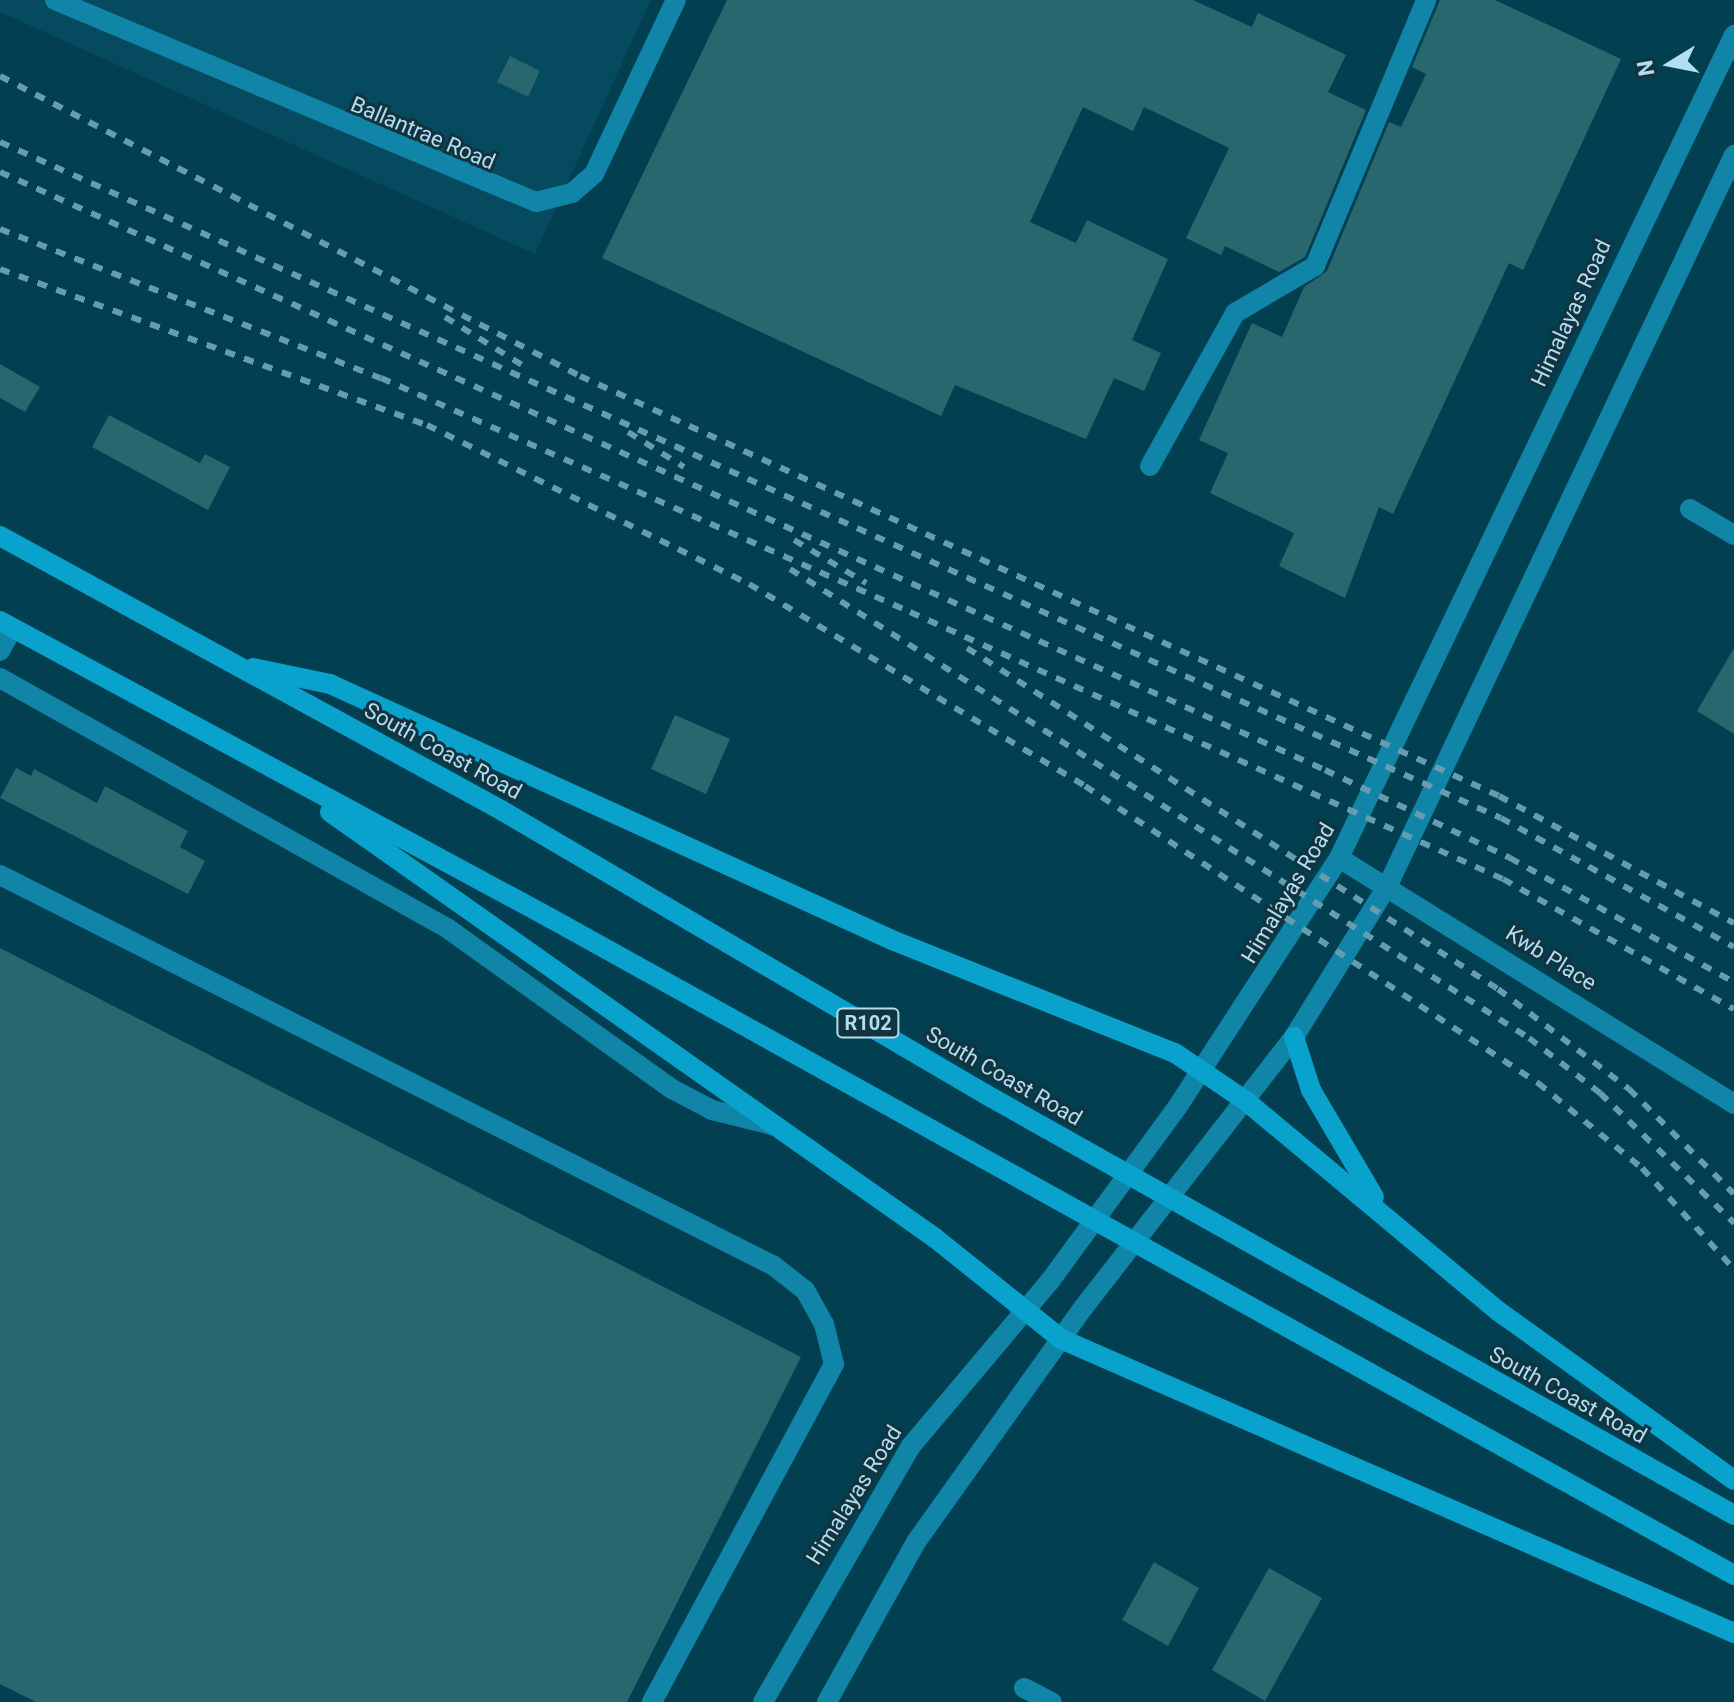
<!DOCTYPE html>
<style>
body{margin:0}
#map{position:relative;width:1734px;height:1702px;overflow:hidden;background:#023f51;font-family:Roboto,sans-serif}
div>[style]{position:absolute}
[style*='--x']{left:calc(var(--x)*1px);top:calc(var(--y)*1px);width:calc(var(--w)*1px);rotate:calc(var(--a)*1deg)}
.built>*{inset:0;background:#064a5f}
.building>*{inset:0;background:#29676e}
.minor>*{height:20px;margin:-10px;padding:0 10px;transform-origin:10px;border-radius:10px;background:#1085a8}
.major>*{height:20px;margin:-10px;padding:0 10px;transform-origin:10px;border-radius:10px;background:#09a2cd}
.rail>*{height:6px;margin-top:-3px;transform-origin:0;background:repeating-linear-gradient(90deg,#679bae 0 10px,transparent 0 20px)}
span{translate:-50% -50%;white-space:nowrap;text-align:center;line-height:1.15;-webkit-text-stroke:6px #13333e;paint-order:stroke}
.shield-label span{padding:2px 6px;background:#13333e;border:2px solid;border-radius:6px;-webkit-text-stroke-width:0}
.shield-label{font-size:20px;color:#b1def1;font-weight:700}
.street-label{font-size:22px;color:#b1def1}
.north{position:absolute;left:1630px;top:24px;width:80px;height:80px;-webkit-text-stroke:6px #13333e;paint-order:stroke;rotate:260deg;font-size:22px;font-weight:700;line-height:32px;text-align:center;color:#b1def1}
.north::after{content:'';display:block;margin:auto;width:28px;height:36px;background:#b1def1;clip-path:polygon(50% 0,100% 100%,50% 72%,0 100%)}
</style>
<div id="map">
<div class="built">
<div style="clip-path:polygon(0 0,651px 0,535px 254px,0 12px)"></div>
</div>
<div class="building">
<div style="clip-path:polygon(727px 0,1193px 0,1252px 27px,1258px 13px,1346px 55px,1328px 92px,1366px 110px,1305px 257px,1279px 272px,1225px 246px,1221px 255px,1186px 238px,1229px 148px,1144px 107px,1133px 131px,1083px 107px,1030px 222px,1076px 243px,1087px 220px,1168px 259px,1132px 340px,1161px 353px,1144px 391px,1114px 378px,1086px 439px,955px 385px,941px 416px,602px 258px)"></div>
<div style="clip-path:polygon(1440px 0,1495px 0,1621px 59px,1523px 270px,1509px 263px,1393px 514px,1379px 507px,1345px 598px,1279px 566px,1294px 533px,1210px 493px,1228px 453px,1199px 440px,1252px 323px,1282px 337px,1304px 287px,1327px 271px,1389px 122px,1401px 127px,1426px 74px,1412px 67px)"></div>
<div style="clip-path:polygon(510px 56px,540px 71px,528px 97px,497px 82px)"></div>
<div style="clip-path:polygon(0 364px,40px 387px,25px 412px,0 398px)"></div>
<div style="clip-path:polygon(109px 415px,200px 463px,205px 454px,230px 467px,208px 510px,92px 447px)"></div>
<div style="clip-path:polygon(1734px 648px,1734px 734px,1697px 711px)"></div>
<div style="clip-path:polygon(675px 715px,730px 739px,706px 794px,651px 769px)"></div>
<div style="clip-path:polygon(16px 768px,31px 776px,34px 769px,97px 803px,105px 786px,188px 831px,180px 847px,205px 861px,188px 894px,0 798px)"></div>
<div style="clip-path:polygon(0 948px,801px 1357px,627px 1702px,36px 1702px,0 1684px)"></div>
<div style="clip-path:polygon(1154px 1562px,1199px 1588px,1168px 1646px,1122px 1620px)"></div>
<div style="clip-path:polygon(1269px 1568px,1322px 1598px,1265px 1701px,1212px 1670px)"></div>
</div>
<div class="minor">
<div style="--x:55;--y:0;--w:522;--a:22.78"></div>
<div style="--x:536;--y:202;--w:37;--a:-14"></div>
<div style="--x:572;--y:193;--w:29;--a:-41"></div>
<div style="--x:594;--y:174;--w:192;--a:-64.8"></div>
<div style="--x:1150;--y:466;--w:175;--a:-60.9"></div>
<div style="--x:1235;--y:313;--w:93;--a:-30.4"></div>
<div style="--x:1315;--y:266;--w:288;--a:-67.3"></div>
<div style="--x:1690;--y:509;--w:51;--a:30.6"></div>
<div style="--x:0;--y:651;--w:26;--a:-61"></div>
<div style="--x:0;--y:678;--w:512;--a:29.22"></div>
<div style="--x:447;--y:928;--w:277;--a:35.6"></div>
<div style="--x:672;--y:1089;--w:45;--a:27.7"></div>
<div style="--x:712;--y:1110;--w:62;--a:14"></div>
<div style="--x:1339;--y:858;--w:465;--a:31.9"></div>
<div style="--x:0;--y:875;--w:867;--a:26.8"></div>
<div style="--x:774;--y:1266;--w:39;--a:38"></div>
<div style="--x:805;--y:1290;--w:39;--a:61"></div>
<div style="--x:824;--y:1324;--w:41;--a:76"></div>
<div style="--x:834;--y:1364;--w:384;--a:118.3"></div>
<div style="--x:1024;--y:1688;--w:31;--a:27"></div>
<div style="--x:763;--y:1702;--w:296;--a:-60"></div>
<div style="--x:911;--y:1446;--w:216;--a:-49.9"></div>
<div style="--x:1050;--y:1281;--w:217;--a:-53.8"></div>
<div style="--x:1178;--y:1106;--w:296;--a:-57"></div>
<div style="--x:1339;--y:858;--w:913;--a:-64.36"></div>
<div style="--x:827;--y:1702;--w:183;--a:-60.9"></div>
<div style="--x:916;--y:1542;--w:287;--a:-54.5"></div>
<div style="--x:1083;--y:1308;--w:343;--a:-52.1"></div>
<div style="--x:1294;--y:1037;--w:179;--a:-58.3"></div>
<div style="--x:1388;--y:885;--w:808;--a:-64.64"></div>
</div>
<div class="major">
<div style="--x:0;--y:536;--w:571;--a:28.67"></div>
<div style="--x:501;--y:810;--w:561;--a:30.4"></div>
<div style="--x:985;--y:1094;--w:859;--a:29.34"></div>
<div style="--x:0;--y:621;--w:627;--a:28.36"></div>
<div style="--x:552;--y:919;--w:1352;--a:29.03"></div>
<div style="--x:253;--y:668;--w:79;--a:11.7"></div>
<div style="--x:330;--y:684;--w:618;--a:24.49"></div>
<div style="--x:892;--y:940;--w:305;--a:21.8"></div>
<div style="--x:1175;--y:1053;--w:86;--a:34.1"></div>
<div style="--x:1246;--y:1101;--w:328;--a:39.8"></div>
<div style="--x:1498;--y:1311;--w:290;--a:35.6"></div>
<div style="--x:330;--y:812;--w:740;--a:35.15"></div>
<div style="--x:935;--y:1238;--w:161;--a:38.7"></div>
<div style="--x:1061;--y:1339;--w:734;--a:23.6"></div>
<div style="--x:1294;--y:1037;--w:56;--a:72.2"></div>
<div style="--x:1311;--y:1090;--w:124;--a:59.5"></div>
</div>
<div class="rail">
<div style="--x:0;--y:76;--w:653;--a:27.35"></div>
<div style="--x:580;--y:376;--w:1010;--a:24.56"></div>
<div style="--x:1499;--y:796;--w:267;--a:28.4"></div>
<div style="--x:0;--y:142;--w:1646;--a:24.25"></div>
<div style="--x:1501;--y:818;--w:266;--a:29"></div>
<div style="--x:0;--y:172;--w:1454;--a:24.29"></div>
<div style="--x:1325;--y:770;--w:205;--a:25.4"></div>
<div style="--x:1510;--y:858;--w:256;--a:29"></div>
<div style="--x:0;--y:229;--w:409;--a:21.4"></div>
<div style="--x:381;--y:378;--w:578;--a:23.86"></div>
<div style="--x:910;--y:612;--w:650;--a:24.24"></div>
<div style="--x:1503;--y:879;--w:265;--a:29.4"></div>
<div style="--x:0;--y:269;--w:455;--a:20.1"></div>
<div style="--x:427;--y:425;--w:359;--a:26.3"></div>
<div style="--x:749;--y:584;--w:392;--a:31"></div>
<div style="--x:1085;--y:786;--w:542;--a:33.25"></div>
<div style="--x:1538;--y:1083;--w:134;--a:39.3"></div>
<div style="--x:1642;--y:1168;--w:137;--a:47.7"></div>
<div style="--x:445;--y:317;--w:97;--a:31.9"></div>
<div style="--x:628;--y:432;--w:66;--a:32"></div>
<div style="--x:794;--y:540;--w:84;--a:30.8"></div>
<div style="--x:790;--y:569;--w:875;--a:32.4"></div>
<div style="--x:1529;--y:1038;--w:90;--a:37.8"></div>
<div style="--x:1600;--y:1093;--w:187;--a:44.1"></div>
<div style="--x:967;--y:648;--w:631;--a:32.71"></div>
<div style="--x:1498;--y:989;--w:165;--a:37.4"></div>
<div style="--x:1629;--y:1089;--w:148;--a:45"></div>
</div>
<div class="shield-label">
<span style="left:868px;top:1023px">R102</span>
</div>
<div class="street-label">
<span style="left:423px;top:133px;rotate:23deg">Ballantrae Road</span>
<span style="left:1571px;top:313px;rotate:-65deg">Himalayas Road</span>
<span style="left:443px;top:751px;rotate:29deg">South Coast Road</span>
<span style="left:1288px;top:893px;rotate:-59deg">Himalayas Road</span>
<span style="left:1551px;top:958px;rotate:32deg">Kwb Place</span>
<span style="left:1004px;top:1076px;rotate:30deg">South Coast Road</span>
<span style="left:1568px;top:1395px;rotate:29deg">South Coast Road</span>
<span style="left:854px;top:1495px;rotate:-58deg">Himalayas Road</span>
</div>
<div class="north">N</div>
</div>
